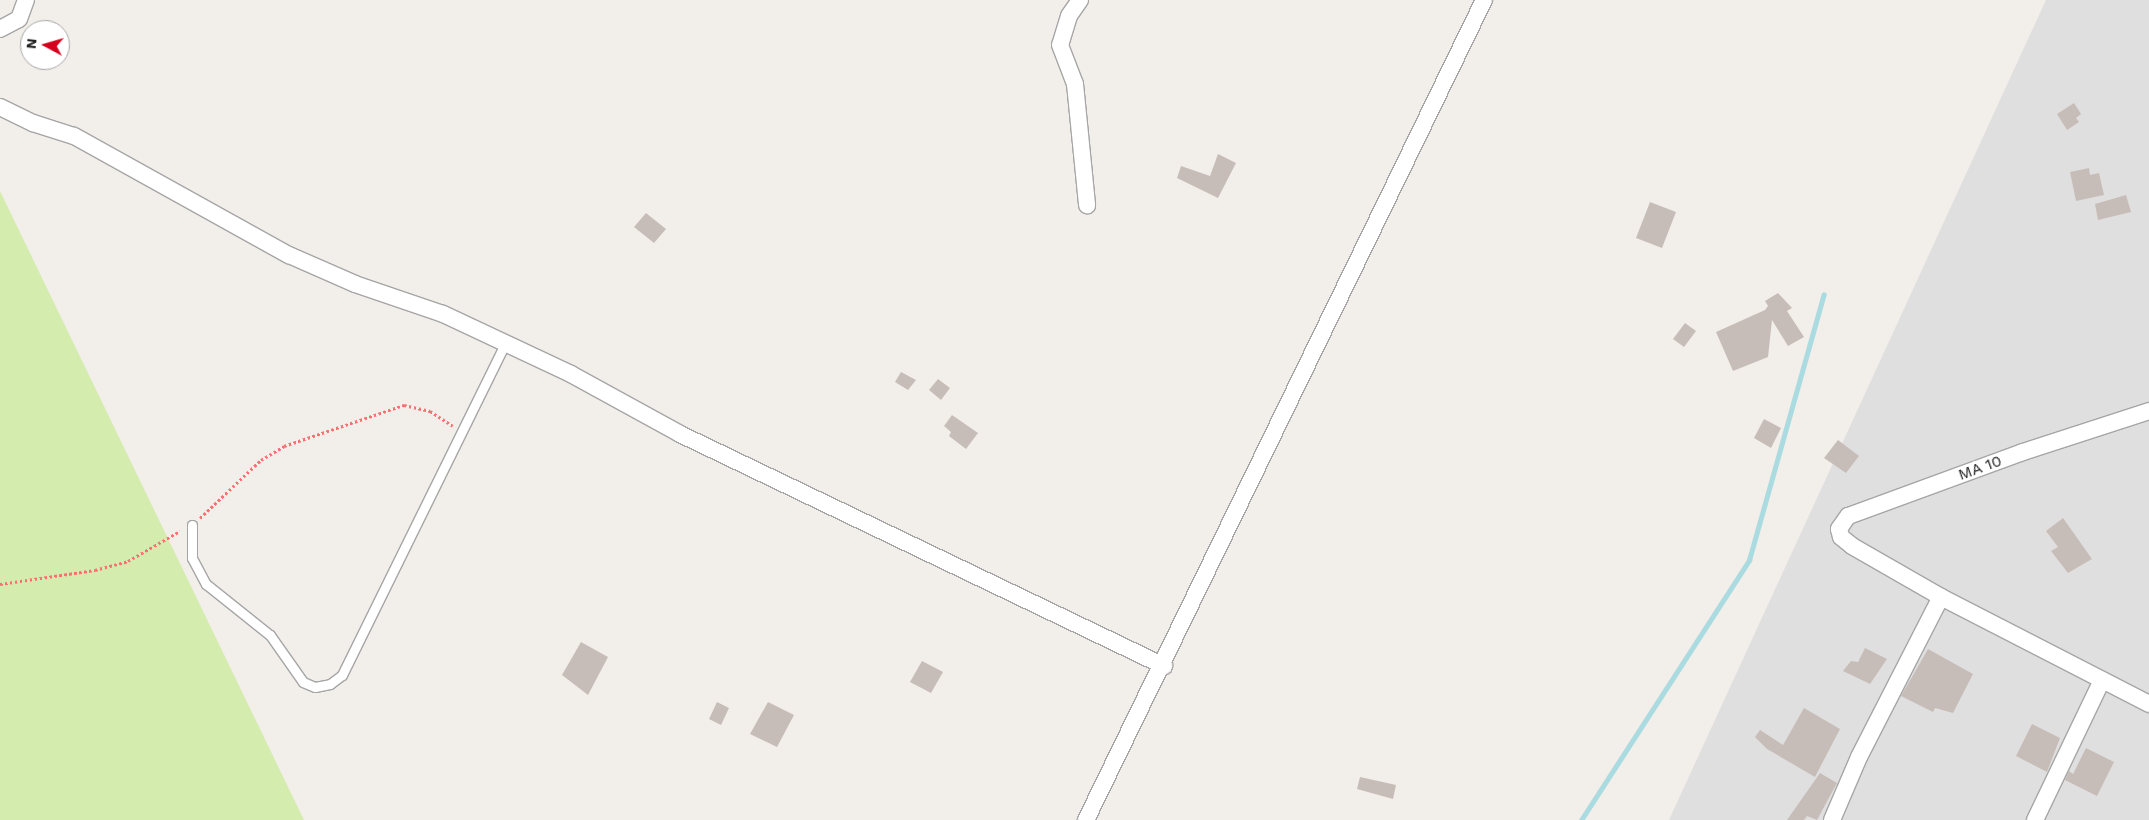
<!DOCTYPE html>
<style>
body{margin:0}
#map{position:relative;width:2149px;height:820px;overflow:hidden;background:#f2eee9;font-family:"Work Sans",sans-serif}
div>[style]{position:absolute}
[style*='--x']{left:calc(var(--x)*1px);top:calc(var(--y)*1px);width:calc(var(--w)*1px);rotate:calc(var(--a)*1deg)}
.residential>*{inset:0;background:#e0dfdf}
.grass>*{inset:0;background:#d5ecaf}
.stream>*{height:5px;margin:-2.5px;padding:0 2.5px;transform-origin:2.5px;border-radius:2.5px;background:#a9dbe0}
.building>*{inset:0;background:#c7bdb8}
.path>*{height:3px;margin-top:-1.5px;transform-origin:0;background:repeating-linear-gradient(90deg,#fd6f73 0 2.5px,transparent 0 5px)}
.roads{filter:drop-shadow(1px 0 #a6a6a6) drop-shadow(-1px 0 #a6a6a6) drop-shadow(0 1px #a6a6a6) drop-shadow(0 -1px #a6a6a6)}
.lane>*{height:9px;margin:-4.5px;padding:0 4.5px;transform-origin:4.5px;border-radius:4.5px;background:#fff}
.street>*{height:16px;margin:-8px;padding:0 8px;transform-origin:8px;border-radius:8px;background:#fff}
span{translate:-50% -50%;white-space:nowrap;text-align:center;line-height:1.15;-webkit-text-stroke:4px #fff;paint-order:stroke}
.street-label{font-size:16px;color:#222}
.north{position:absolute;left:20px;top:20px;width:50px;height:50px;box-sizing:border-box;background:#fff;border:1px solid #a7a7a7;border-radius:50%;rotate:276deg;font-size:14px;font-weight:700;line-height:20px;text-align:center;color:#222}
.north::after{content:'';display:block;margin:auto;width:18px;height:22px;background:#d4001c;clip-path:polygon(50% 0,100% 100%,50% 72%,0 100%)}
</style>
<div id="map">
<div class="residential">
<div style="clip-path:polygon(2046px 0,2149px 0,2149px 820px,1669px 820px)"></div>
</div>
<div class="grass">
<div style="clip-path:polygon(0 191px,304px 820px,0 820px)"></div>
</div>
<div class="stream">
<div style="--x:1581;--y:820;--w:310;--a:-57.1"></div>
<div style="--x:1749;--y:560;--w:276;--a:-74.3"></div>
</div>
<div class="building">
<div style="clip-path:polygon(2074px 103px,2081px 114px,2076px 118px,2079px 122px,2067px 130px,2057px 114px)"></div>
<div style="clip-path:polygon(1218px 154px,1236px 163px,1218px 198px,1177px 178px,1181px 166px,1210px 176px)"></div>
<div style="clip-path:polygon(2089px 168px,2090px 175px,2099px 173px,2104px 195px,2076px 201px,2070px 172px)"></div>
<div style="clip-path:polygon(2126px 195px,2131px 212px,2098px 220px,2095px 204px)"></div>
<div style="clip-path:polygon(1650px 202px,1676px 212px,1662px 248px,1636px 238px)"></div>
<div style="clip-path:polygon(646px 213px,666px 229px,654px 243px,634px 227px)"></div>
<div style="clip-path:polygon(1778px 293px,1792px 308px,1787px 311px,1804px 337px,1788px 346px,1772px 320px,1768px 357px,1733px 371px,1716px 332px,1765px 310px,1768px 306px,1765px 301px)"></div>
<div style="clip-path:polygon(1685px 323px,1696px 331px,1684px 347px,1673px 339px)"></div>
<div style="clip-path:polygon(901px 372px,916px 380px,908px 390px,895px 382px)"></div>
<div style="clip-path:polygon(938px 379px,950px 388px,941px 400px,929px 390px)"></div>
<div style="clip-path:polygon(952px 415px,978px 433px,966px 449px,949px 436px,951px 432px,944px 426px)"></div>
<div style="clip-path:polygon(1764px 419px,1781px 428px,1771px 448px,1754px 438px)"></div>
<div style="clip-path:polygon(1838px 440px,1859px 456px,1846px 473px,1824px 458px)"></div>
<div style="clip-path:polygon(2063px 518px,2092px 559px,2068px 573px,2051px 551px,2058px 547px,2046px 531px)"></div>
<div style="clip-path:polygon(581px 642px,608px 657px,588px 695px,562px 675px)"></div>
<div style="clip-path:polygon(1865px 648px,1887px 659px,1870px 684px,1843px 671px,1851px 661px,1858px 662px)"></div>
<div style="clip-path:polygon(1928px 649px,1973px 674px,1953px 713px,1935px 708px,1933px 712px,1901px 696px)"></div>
<div style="clip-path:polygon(922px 661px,943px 672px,931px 693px,910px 682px)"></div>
<div style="clip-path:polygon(717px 702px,729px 708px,721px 725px,709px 719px)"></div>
<div style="clip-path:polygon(768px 702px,794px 715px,777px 747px,750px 734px)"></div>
<div style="clip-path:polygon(1804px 708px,1840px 729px,1815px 777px,1767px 749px,1755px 737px,1760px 730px,1783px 745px)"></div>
<div style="clip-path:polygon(2032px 724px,2060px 738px,2047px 772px,2016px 756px)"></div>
<div style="clip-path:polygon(2086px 748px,2114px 762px,2097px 796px,2065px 780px,2069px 771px,2073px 774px)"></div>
<div style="clip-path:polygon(1820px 773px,1837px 783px,1817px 820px,1807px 816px,1804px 820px,1787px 820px)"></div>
<div style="clip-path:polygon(1360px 777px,1396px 785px,1393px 799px,1357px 789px)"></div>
</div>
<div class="path">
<div style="--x:200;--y:518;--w:84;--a:-43.6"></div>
<div style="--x:261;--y:460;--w:27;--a:-31"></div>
<div style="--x:284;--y:446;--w:127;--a:-18.9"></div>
<div style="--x:404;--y:405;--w:27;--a:13"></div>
<div style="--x:430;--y:411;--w:27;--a:33"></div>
<div style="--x:0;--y:584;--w:96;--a:-8.4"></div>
<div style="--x:95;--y:570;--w:34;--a:-15"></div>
<div style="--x:128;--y:561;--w:60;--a:-30"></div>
</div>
<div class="roads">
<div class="lane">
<div style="--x:192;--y:525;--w:33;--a:90"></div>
<div style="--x:192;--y:558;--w:30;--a:62"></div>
<div style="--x:206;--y:584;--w:82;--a:38.6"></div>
<div style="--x:270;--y:635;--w:57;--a:54.9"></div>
<div style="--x:303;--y:682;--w:13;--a:23"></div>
<div style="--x:315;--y:687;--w:15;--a:-11"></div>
<div style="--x:330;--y:684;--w:15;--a:-37"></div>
<div style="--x:342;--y:675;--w:369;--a:-63.8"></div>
</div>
<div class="street">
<div style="--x:1080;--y:0;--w:19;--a:125"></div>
<div style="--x:1069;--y:16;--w:30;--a:107"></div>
<div style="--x:1060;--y:45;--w:42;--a:69"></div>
<div style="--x:1075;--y:84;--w:122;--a:84.3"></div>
<div style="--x:0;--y:29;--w:21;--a:-28"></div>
<div style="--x:19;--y:19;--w:20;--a:-70"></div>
<div style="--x:0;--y:107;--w:37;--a:26"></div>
<div style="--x:33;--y:123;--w:43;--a:17.6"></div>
<div style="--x:74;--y:136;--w:246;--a:29"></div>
<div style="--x:289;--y:255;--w:72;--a:23.7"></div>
<div style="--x:355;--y:284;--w:93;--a:18.8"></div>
<div style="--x:443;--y:314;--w:141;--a:25.1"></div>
<div style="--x:571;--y:374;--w:124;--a:28.8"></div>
<div style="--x:680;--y:434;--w:537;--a:25.61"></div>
<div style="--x:2149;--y:411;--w:133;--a:162"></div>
<div style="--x:2023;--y:452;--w:186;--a:159.9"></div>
<div style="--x:1848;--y:516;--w:16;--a:125"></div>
<div style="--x:1839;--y:529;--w:8;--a:76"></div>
<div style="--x:1841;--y:537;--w:14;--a:39"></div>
<div style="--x:1852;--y:546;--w:103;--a:29.8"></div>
<div style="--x:1941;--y:597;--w:234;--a:27.2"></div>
<div style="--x:1086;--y:820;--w:911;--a:-64.11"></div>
<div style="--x:1832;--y:820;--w:69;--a:-66.8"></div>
<div style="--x:1859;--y:757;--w:180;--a:-62.9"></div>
<div style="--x:2035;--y:820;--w:155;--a:-64.4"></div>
</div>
</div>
<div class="street-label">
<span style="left:1980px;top:468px;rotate:-20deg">MA 10</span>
</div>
<div class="north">N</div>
</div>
